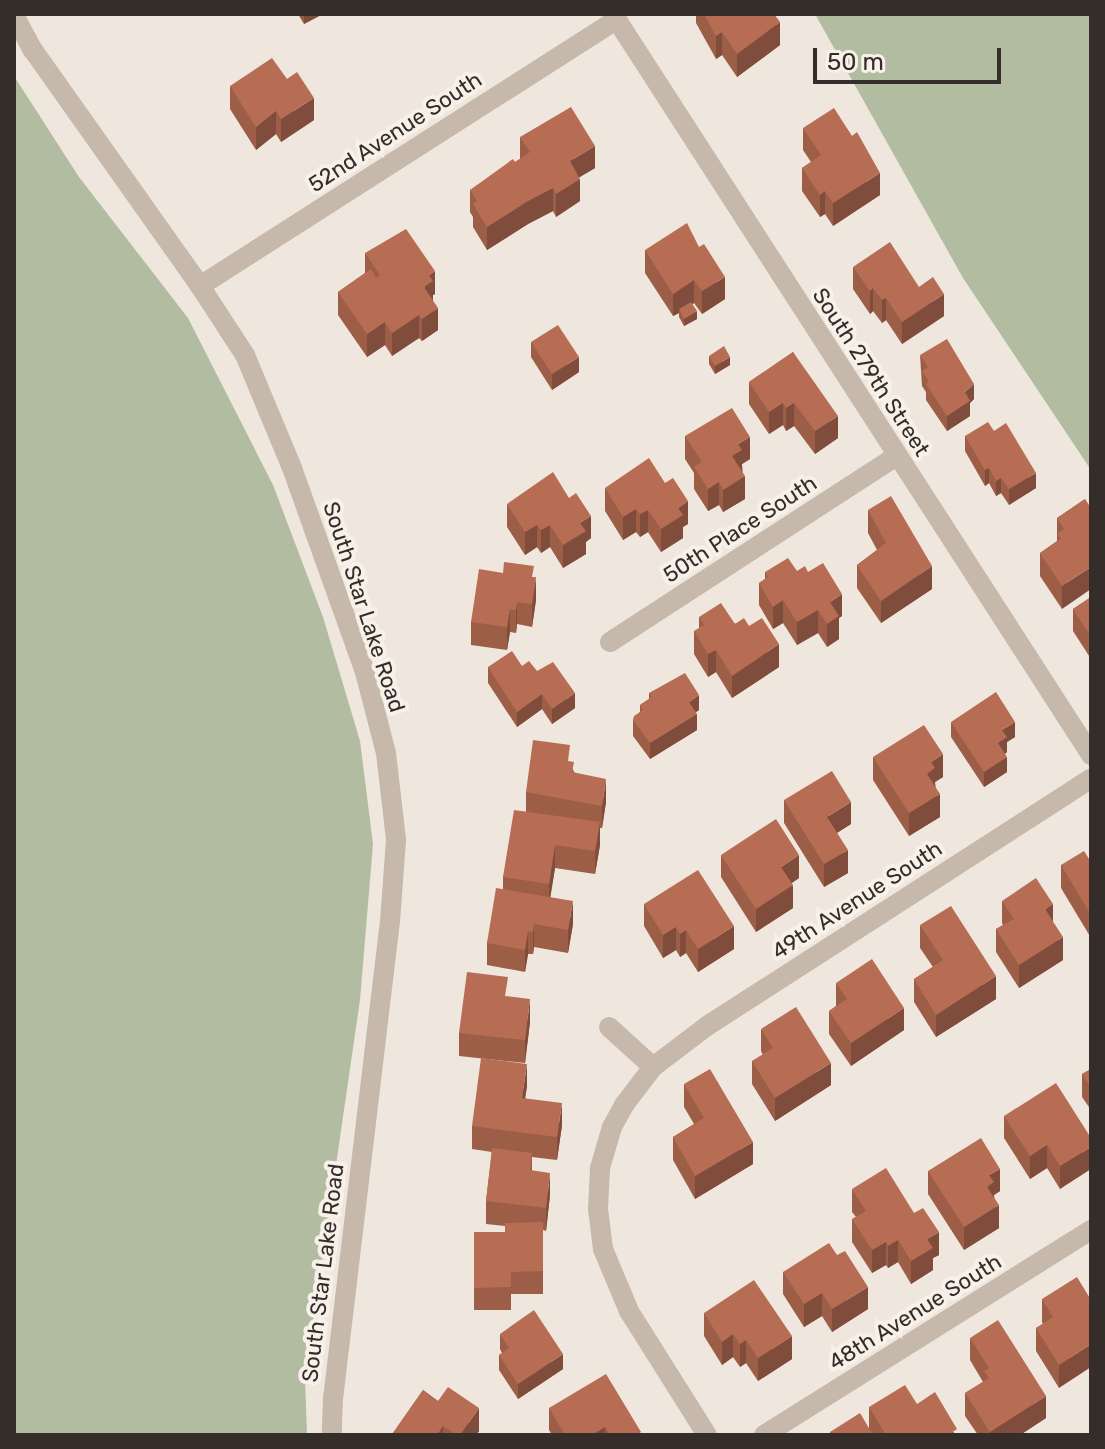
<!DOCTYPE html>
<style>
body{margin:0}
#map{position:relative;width:1105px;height:1449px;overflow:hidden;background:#efe7de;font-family:Rubik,sans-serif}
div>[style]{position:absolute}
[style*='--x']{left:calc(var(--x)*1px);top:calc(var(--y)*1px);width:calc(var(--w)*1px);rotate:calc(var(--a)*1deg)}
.green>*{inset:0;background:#b2bca0}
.minor>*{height:20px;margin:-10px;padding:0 10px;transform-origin:10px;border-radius:10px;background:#c6b8ab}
.tertiary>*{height:20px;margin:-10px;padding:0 10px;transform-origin:10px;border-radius:10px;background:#c6b8ab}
.wall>*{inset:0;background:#9d5e48}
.shaded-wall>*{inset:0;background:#804c3b}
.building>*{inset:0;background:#b76d54}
span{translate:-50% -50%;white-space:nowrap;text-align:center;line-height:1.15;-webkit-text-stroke:8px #f7f1ea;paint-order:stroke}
.street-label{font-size:22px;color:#352d29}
.frame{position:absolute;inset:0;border:16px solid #352d29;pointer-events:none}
.scale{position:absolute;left:813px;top:48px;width:188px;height:36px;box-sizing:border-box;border:4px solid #352d29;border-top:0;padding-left:10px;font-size:24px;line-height:28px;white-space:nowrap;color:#352d29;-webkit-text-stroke:6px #f7f1ea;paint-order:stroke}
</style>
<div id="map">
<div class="green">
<div style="clip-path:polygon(815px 14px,1091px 14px,1091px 470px,963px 278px)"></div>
<div style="clip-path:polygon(14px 76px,79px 177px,188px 318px,273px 485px,323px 617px,360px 741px,373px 844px,360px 1000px,305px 1378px,307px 1435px,14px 1435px)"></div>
</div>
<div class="minor">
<div style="--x:613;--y:14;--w:882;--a:57.17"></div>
<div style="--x:200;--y:286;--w:495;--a:-32.6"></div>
<div style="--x:610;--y:642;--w:341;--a:-33"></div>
<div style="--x:609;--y:1027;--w:59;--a:42.3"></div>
<div style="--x:707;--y:1435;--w:146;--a:-122.2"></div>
<div style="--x:629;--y:1311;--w:67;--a:-112.8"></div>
<div style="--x:603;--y:1249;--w:40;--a:-97.1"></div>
<div style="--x:598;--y:1209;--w:41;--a:-87.2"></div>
<div style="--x:600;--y:1168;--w:43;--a:-73.7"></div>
<div style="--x:612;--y:1127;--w:25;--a:-61"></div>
<div style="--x:624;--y:1105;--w:48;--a:-52.7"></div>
<div style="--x:653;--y:1067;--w:68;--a:-37.2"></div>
<div style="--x:707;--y:1026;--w:457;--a:-32.8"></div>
<div style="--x:764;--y:1435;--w:386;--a:-32.1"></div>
</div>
<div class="tertiary">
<div style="--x:14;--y:15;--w:40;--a:62"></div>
<div style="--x:33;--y:50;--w:289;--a:54.7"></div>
<div style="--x:200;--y:286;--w:82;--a:56.9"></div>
<div style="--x:245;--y:355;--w:122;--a:67.4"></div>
<div style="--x:292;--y:468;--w:217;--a:70.3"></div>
<div style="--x:365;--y:672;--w:84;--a:75.5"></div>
<div style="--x:386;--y:753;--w:88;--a:83.4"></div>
<div style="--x:396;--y:840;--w:81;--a:94.2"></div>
<div style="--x:390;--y:921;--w:479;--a:96.8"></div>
<div style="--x:333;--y:1397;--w:38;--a:92"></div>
</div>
<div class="wall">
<div style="clip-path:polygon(298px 14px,321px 14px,321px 15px,304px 24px)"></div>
<div style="clip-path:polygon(696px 14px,774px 14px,780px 45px,737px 77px,722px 55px,716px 59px,696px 23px)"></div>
<div style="clip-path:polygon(230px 86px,314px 120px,281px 142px,276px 134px,256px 150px,230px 109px)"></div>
<div style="clip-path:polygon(803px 128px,880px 195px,833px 226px,825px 214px,820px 217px,802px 191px,802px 168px,811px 162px,803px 150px)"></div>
<div style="clip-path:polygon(520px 137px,595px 168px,579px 177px,580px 201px,556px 217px,553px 211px,528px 224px,487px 250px,473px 227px,473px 217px,470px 212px,470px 190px,520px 159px)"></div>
<div style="clip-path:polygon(699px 247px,725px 299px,702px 314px,694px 303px,692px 304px,697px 319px,684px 326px,679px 317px,679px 313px,673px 316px,645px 273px,645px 250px)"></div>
<div style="clip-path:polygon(365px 253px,435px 294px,433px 295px,433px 301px,438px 330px,422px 341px,419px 338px,392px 356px,385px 345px,367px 357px,338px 315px,338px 292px,365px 273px)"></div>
<div style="clip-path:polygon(853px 267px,919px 287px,944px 316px,902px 344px,886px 320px,882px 323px,873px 311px,870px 314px,853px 289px)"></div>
<div style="clip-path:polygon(531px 342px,579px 372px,552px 390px,531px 357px)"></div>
<div style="clip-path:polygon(793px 352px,838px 438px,815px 454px,794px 426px,786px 431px,783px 425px,769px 434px,749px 404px,749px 382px)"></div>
<div style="clip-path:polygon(920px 355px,974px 399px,970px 403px,970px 416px,947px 431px,926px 400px,926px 392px,922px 386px)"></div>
<div style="clip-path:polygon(709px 356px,730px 365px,715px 374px,709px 364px)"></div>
<div style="clip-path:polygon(994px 431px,1036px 488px,1009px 505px,1001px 493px,996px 496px,989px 483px,985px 486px,965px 451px,965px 436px)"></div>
<div style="clip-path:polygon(685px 436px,750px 459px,742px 464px,745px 499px,723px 512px,719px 505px,708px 511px,694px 489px,694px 473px,685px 459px)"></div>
<div style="clip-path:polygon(605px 488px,688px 524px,683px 527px,683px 538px,661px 552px,648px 532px,640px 537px,636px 532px,623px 540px,605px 511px)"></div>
<div style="clip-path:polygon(1085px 499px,1062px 609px,1040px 576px,1040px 553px,1057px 541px,1057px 518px)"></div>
<div style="clip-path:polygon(507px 504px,591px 538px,586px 542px,586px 554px,563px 568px,550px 547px,541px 553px,537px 547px,525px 555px,507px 527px)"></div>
<div style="clip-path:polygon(868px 510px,932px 589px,881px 623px,857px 588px,857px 565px,877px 550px,868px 533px)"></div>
<div style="clip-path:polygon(797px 571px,808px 572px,842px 616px,839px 618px,839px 639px,827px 647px,818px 633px,797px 645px,783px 623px,773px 629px,759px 605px,759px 583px,765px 579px,765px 572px)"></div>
<div style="clip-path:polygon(534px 577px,536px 600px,532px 627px,517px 624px,516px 633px,510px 632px,507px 650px,471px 645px,471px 622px)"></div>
<div style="clip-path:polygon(1091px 597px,1091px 659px,1073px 631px,1073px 609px)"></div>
<div style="clip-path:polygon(699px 617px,749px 626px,779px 667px,732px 698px,716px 672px,708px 677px,694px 654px,694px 631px,699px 629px)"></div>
<div style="clip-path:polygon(522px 666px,537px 671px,575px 708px,552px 724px,542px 709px,517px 727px,488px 683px,488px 667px)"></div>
<div style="clip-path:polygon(649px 693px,699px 710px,696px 712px,697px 730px,650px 759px,633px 736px,633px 720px,640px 712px,640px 705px,649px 699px)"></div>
<div style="clip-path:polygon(951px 722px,1015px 737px,1007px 742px,1007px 752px,1005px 754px,1007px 772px,984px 787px,951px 737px)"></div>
<div style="clip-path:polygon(873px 757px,943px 777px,935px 782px,940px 817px,909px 836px,873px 780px)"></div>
<div style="clip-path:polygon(570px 762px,574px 772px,606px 802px,602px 828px,600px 828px,600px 845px,595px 874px,555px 868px,550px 897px,573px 924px,568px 953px,534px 947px,533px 954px,528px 954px,525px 972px,487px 965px,487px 943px,503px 889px,503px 877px,526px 811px,526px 792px)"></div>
<div style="clip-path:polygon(784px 800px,851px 824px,837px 833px,848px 873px,824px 887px,784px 823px)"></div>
<div style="clip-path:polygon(721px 855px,799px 878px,792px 883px,793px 908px,756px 932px,721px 877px)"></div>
<div style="clip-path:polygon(1091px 862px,1091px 938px,1061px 888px,1061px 865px)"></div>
<div style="clip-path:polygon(1002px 901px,1053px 922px,1063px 960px,1019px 988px,996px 952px,996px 929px,1003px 925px,1002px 923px)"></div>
<div style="clip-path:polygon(644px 904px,734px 949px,698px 972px,686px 953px,680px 957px,676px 950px,663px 958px,644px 926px)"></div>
<div style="clip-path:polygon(920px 925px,996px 999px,936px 1037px,914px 1002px,914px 979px,933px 967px,920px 948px)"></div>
<div style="clip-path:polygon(836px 983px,904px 1030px,851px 1066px,829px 1034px,829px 1011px,836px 1006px)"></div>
<div style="clip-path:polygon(508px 997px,530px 1022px,525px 1063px,459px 1056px,459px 1033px)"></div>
<div style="clip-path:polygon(761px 1029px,831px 1085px,775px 1121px,752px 1084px,752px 1061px,763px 1055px,761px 1051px)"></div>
<div style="clip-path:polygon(1091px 1069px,1091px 1110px,1082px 1097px,1082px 1074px)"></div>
<div style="clip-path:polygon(684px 1084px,753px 1164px,695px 1199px,673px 1160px,673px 1137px,694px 1124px,684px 1107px)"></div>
<div style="clip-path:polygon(527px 1086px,525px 1098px,562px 1125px,557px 1160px,532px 1157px,532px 1171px,550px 1195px,546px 1231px,543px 1230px,543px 1294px,511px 1294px,511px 1310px,474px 1310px,474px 1232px,505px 1232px,505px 1226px,486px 1224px,486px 1201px,492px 1152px,472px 1149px,472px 1126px)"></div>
<div style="clip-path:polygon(1004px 1116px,1091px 1138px,1060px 1189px,1047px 1168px,1030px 1179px,1004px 1138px)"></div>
<div style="clip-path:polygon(928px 1171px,1000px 1191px,994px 1195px,999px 1228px,964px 1250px,928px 1194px)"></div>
<div style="clip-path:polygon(852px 1189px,939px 1255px,933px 1258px,933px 1270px,911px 1284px,898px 1262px,888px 1268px,886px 1265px,872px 1273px,852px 1242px,852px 1219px,856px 1217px,852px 1212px)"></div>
<div style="clip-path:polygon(783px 1272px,868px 1309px,832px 1332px,822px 1316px,804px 1327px,783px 1294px)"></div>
<div style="clip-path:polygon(1042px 1299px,1091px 1300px,1059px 1388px,1036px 1351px,1036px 1328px,1043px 1324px,1042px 1322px)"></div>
<div style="clip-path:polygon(704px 1313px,792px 1359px,758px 1381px,746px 1363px,740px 1367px,733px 1357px,722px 1365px,704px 1336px)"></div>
<div style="clip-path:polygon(500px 1334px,563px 1369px,518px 1399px,499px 1370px,499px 1355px,502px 1353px,500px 1349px)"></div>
<div style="clip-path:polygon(970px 1338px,1046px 1418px,1020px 1435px,978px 1435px,965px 1416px,965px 1393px,983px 1382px,970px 1360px)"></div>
<div style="clip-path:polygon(423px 1390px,479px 1431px,476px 1435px,393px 1435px,393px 1433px)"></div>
<div style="clip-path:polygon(917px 1404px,957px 1435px,830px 1435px,830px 1432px,869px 1428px,869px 1407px)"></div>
<div style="clip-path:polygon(549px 1408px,641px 1435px,552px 1435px,549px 1430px)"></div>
</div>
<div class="shaded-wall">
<div style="clip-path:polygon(308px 14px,321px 14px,321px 15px,304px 24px,304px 16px)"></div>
<div style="clip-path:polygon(780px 22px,780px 45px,737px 77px,737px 54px)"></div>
<div style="clip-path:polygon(722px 32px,722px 55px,716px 59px,716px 36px)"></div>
<div style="clip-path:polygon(314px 98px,314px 120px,281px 142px,281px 119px)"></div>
<div style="clip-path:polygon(276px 111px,276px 134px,256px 150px,256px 127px)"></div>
<div style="clip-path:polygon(595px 146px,595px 168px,570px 183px,570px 161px)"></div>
<div style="clip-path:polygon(880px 173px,880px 195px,833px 226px,833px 203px)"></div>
<div style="clip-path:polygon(580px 179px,580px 201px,556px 217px,556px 194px)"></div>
<div style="clip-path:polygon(553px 188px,553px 211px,528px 224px,487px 250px,487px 227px,528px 201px)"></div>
<div style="clip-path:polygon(825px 191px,825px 214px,820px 217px,820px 195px)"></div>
<div style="clip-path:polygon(435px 271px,435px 294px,433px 295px,433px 304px,424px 287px,429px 275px)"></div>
<div style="clip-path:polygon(725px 277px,725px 299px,702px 314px,702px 291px)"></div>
<div style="clip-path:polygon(694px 280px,694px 303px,680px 312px,679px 309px,679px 313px,673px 316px,673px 294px)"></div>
<div style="clip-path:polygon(873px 288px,873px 311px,870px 314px,870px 291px)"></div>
<div style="clip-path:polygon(944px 294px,944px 316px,902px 344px,902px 322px)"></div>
<div style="clip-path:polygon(886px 298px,886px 320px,882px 323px,882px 300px)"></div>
<div style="clip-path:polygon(438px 308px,438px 330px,422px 341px,422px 319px)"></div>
<div style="clip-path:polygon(697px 311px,697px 319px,684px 326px,684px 319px)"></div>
<div style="clip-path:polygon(419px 315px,419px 338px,392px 356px,392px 333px)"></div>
<div style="clip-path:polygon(385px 322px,385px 345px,367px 357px,367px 334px)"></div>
<div style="clip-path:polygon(579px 357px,579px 372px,552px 390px,552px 374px)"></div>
<div style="clip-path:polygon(730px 357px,730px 365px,715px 374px,715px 366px)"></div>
<div style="clip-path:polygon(974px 384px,974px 399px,970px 403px,970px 416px,947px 431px,947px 416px,965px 392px)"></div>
<div style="clip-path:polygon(783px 403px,783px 425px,769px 434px,769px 412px)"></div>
<div style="clip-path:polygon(794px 403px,794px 426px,786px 431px,786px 408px)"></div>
<div style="clip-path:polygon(838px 416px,838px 438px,815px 454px,815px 431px)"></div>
<div style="clip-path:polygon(750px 437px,750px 459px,742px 464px,742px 472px,732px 456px,738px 444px)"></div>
<div style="clip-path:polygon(989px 468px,989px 483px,985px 486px,985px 470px)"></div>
<div style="clip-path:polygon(1036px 473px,1036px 488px,1009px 505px,1009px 489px)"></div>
<div style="clip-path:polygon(745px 476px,745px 499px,723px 512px,723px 490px)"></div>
<div style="clip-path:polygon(1001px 478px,1001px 493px,996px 496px,996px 481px)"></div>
<div style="clip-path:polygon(719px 482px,719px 505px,708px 511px,708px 489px)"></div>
<div style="clip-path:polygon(688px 501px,688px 524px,683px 527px,683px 538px,661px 552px,661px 529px,678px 508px)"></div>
<div style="clip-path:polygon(636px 509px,636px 532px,623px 540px,623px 517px)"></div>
<div style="clip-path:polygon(648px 510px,648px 532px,640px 537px,640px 514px)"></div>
<div style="clip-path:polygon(591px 516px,591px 538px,586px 542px,586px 554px,563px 568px,563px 545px,580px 523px)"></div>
<div style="clip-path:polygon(537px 525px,537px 547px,525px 555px,525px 532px)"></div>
<div style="clip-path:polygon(550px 525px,550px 547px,541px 553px,541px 530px)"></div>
<div style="clip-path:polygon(932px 566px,932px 589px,881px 623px,881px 601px)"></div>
<div style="clip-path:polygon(1091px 567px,1091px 589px,1062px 609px,1062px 586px)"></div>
<div style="clip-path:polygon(536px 577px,536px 600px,532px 627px,532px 604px)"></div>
<div style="clip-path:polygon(842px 594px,842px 616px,839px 618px,839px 639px,827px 647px,827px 624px,830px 602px)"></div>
<div style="clip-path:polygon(783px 600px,783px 623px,773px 629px,773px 607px)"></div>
<div style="clip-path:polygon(517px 602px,517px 624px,516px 633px,516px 610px)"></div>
<div style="clip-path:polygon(510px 609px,510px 632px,507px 650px,507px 627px)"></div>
<div style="clip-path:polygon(818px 610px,818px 633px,797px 645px,797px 622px)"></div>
<div style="clip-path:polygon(779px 644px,779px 667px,732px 698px,732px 676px)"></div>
<div style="clip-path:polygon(716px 650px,716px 672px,708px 677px,708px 654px)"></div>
<div style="clip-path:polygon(575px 693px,575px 708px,552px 724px,552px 709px)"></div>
<div style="clip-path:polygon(542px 694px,542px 709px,517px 727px,517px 712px)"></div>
<div style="clip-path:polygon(699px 695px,699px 710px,689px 717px,689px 702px)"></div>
<div style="clip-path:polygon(697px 714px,697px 730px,650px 759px,650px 743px)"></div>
<div style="clip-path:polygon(1015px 722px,1015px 737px,1007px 742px,1007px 752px,998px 758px,998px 743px,1002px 730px)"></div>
<div style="clip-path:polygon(943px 754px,943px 777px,935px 782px,935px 791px,927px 774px,931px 762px)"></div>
<div style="clip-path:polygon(1007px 757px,1007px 772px,984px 787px,984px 772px)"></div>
<div style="clip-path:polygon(606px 779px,606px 802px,602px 828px,602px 806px)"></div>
<div style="clip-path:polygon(940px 794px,940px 817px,909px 836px,909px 813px)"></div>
<div style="clip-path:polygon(851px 802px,851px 824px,827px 839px,827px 817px)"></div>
<div style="clip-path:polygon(600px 822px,600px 845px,595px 874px,595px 851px)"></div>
<div style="clip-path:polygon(555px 845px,555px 868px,549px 906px,549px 884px)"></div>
<div style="clip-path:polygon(848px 850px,848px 873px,824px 887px,824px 864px)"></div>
<div style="clip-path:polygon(799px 855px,799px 878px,781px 890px,781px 867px)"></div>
<div style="clip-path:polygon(793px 885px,793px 908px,756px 932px,756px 909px)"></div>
<div style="clip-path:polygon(573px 901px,573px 924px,568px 953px,568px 930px)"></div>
<div style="clip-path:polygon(1053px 904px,1053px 927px,1045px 909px)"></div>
<div style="clip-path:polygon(534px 924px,534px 947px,533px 954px,533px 932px)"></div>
<div style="clip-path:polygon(734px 926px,734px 949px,698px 972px,698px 949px)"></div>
<div style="clip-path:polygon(676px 927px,676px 950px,663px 958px,663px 935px)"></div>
<div style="clip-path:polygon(686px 930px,686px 953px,680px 957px,680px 934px)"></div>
<div style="clip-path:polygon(528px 931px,528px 954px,525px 972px,525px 950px)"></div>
<div style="clip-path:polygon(1063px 937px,1063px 960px,1019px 988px,1019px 965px)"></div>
<div style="clip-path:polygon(996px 976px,996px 999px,936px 1037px,936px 1015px)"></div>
<div style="clip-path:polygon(530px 999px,530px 1022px,525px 1063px,525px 1040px)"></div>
<div style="clip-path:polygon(904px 1008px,904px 1030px,851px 1066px,851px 1043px)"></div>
<div style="clip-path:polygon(831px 1063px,831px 1085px,775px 1121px,775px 1098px)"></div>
<div style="clip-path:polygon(527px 1064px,527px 1086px,522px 1120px,522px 1098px)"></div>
<div style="clip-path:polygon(562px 1103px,562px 1125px,557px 1160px,557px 1137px)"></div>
<div style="clip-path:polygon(753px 1142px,753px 1164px,695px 1199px,695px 1176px)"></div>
<div style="clip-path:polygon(1047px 1145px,1047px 1168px,1030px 1179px,1030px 1156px)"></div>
<div style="clip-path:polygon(1091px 1147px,1091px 1169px,1060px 1189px,1060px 1166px)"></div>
<div style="clip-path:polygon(1000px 1169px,1000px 1191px,994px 1195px,994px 1205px,987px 1187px,989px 1175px)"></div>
<div style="clip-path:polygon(550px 1173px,550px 1195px,546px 1231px,546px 1208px)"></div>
<div style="clip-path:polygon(999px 1205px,999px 1228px,964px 1250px,964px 1227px)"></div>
<div style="clip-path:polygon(939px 1232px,939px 1255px,933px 1258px,933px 1270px,911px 1284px,911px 1261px,927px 1239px)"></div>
<div style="clip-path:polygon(898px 1240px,898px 1262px,888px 1268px,888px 1246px)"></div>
<div style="clip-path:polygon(886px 1242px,886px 1265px,872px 1273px,872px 1250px)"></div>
<div style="clip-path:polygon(868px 1287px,868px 1309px,832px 1332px,832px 1309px)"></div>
<div style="clip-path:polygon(822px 1293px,822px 1316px,804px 1327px,804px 1304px)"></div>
<div style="clip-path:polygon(733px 1334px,733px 1357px,722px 1365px,722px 1342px)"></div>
<div style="clip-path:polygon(792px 1336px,792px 1359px,758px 1381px,758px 1358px)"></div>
<div style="clip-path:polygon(746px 1340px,746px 1363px,740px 1367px,740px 1344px)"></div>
<div style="clip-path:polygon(1091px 1344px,1091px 1367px,1059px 1388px,1059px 1365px)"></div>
<div style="clip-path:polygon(563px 1354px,563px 1369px,518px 1399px,518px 1384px)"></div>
<div style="clip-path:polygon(1046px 1396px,1046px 1418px,1020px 1435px,990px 1435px,990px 1432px)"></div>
<div style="clip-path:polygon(479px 1408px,479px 1431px,476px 1435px,460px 1435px)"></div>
<div style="clip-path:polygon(443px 1426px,443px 1435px,437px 1435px)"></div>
<div style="clip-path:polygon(605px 1427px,605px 1435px,592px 1435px)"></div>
</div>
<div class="building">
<div style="clip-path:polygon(704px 14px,774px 14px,780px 22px,737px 54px,722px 32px,716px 36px)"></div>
<div style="clip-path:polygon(272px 58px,287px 79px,297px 72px,314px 98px,281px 119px,276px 111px,256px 127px,230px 86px)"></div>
<div style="clip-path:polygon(571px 107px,595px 146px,570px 161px,580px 179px,556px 194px,553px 188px,528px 201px,487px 227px,473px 204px,477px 201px,470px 190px,513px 159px,515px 162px,530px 152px,520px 137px)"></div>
<div style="clip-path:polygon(834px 108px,852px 136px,857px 132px,880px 173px,833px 203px,825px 191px,820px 195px,802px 168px,821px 155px,803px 128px)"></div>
<div style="clip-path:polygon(687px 223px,699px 247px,704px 244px,725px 277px,702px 291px,694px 280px,673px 294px,645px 250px)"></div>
<div style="clip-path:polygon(406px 229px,435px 271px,429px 275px,433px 281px,424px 287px,438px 308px,422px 319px,419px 315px,392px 333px,385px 322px,367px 334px,338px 292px,371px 269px,376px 278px,380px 275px,365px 253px)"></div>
<div style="clip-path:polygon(890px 242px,919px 287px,933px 277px,944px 294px,902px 322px,886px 298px,882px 300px,873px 288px,870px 291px,853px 267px)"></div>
<div style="clip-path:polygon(691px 302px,697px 311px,684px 319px,679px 309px)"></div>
<div style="clip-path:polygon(558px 325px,579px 357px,552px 374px,531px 342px)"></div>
<div style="clip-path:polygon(947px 339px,974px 384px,965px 392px,970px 401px,947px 416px,926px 384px,929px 382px,922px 371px,928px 367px,920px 355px)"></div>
<div style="clip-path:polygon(724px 346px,730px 357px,715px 366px,709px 356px)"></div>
<div style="clip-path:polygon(793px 352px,838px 416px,815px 431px,794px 403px,786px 408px,783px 403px,769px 412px,749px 382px)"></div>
<div style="clip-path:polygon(732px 408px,750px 437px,738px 444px,742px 450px,732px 456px,745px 476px,723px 490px,719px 482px,708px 489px,694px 467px,702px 462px,685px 436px)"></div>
<div style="clip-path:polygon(988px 422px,994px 431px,1006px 423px,1036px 473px,1009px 489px,1001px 478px,996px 481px,989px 468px,985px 470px,965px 436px)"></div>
<div style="clip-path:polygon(649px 458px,665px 483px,673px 478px,688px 501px,678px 508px,683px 515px,661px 529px,648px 510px,640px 514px,636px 509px,623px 517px,605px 488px)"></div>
<div style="clip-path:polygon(553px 472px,569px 498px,576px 493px,591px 516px,580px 523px,586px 531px,563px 545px,550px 525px,541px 530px,537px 525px,525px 532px,507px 504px)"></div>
<div style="clip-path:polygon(891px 496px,932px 566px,881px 601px,857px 565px,886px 543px,868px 510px)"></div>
<div style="clip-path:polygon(1085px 499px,1091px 508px,1091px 567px,1062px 586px,1040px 553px,1061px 539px,1057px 534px,1064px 529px,1057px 518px)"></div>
<div style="clip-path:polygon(788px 558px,797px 571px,805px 566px,808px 572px,823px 563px,842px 594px,830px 602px,839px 616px,827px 624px,818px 610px,797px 622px,783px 600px,773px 607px,759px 583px,768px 577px,765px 572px)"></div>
<div style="clip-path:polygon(504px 562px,534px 566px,532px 577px,536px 577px,532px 604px,517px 602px,516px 610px,510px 609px,507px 627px,471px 622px,479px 569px,503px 573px)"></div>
<div style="clip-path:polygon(1091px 597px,1091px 637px,1073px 609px)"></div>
<div style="clip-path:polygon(721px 603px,735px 624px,744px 618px,749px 626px,762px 618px,779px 644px,732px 676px,716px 650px,708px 654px,694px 631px,704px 625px,699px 617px)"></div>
<div style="clip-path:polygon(512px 651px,522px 666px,529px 661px,537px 671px,553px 662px,575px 693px,552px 709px,542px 694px,517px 712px,488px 667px)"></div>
<div style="clip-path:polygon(685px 673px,699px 695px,689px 702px,697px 714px,650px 743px,633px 720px,634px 716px,643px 710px,640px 705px,652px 697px,649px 693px)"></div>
<div style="clip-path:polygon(996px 692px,1015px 722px,1002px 730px,1007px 737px,998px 743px,1007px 757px,984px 772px,951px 722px)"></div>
<div style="clip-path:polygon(924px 725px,943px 754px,931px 762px,935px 768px,927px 774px,940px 794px,909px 813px,873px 757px)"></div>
<div style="clip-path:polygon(533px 740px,570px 745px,568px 761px,574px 762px,572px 772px,606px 779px,602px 806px,526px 792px)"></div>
<div style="clip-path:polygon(832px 771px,851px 802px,827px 817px,848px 850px,824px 864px,784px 800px)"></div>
<div style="clip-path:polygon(514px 810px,600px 822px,595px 851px,555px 845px,549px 884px,503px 877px)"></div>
<div style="clip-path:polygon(776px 819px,799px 855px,781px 867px,793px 885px,756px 909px,721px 855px)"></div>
<div style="clip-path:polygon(1084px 851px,1091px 862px,1091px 915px,1061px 865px)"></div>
<div style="clip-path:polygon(698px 870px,734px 926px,698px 949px,686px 930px,680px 934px,676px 927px,663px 935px,644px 904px)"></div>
<div style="clip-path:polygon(1036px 878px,1053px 904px,1045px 909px,1063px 937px,1019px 965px,996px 929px,1014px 919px,1002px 901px)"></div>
<div style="clip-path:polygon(496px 888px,573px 901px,568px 930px,534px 924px,533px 932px,528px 931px,525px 950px,487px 943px)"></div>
<div style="clip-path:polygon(951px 906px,996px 976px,936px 1015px,914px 979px,943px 960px,920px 925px)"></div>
<div style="clip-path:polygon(872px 959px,904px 1008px,851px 1043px,829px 1011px,847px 999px,836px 983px)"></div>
<div style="clip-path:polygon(467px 972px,508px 977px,505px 996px,530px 999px,525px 1040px,459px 1033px)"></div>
<div style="clip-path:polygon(796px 1007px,831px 1063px,775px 1098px,752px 1061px,773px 1048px,761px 1029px)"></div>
<div style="clip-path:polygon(481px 1058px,527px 1064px,522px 1098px,562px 1103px,557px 1137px,472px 1126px)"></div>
<div style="clip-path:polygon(710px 1069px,753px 1142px,695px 1176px,673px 1137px,704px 1118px,684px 1084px)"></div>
<div style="clip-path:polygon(1091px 1069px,1091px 1088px,1082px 1074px)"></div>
<div style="clip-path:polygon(1056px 1083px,1091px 1138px,1091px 1147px,1060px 1166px,1047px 1145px,1030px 1156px,1004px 1116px)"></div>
<div style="clip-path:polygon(981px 1138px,1000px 1169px,989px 1175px,994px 1182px,987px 1187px,999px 1205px,964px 1227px,928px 1171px)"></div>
<div style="clip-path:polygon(492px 1148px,532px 1153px,530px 1170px,550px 1173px,546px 1208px,486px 1201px)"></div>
<div style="clip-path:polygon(886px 1168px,914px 1213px,923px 1208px,939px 1232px,927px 1239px,933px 1248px,911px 1261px,898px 1240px,888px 1246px,886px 1242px,872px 1250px,852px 1219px,866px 1211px,852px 1189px)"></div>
<div style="clip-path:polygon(543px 1222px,543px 1271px,511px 1272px,511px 1287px,474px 1288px,474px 1232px,505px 1232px,505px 1223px)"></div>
<div style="clip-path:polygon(829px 1243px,837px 1255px,845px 1251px,868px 1287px,832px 1309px,822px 1293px,804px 1304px,783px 1272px)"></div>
<div style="clip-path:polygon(1077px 1277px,1091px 1300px,1091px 1344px,1059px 1365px,1036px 1328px,1053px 1317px,1042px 1299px)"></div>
<div style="clip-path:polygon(754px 1280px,792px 1336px,758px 1358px,746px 1340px,740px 1344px,733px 1334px,722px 1342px,704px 1313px)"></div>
<div style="clip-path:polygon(534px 1310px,563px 1354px,518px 1384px,499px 1355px,509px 1348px,500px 1334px)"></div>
<div style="clip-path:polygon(998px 1320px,1046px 1396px,990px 1432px,965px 1393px,989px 1378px,984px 1371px,989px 1368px,970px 1338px)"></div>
<div style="clip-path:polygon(606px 1374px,641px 1432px,637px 1435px,610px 1435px,605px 1427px,592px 1435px,565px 1435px,549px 1408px)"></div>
<div style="clip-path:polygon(905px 1385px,917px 1404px,935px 1392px,957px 1429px,948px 1435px,886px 1435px,869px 1407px)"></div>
<div style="clip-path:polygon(448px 1387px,479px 1408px,460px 1435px,457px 1435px,443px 1426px,437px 1435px,396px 1435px,393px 1433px,423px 1390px,438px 1401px)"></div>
<div style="clip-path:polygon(860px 1413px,873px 1435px,832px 1435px,830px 1432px)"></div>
</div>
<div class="street-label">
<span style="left:395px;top:132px;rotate:-33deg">52nd Avenue South</span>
<span style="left:871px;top:372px;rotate:57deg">South 279th Street</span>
<span style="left:740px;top:529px;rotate:-33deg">50th Place South</span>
<span style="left:364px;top:607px;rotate:72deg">South Star Lake Road</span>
<span style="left:857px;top:900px;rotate:-33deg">49th Avenue South</span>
<span style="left:323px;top:1273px;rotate:-83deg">South Star Lake Road</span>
<span style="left:915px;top:1312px;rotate:-32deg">48th Avenue South</span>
</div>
<div class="frame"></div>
<div class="scale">50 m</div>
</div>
